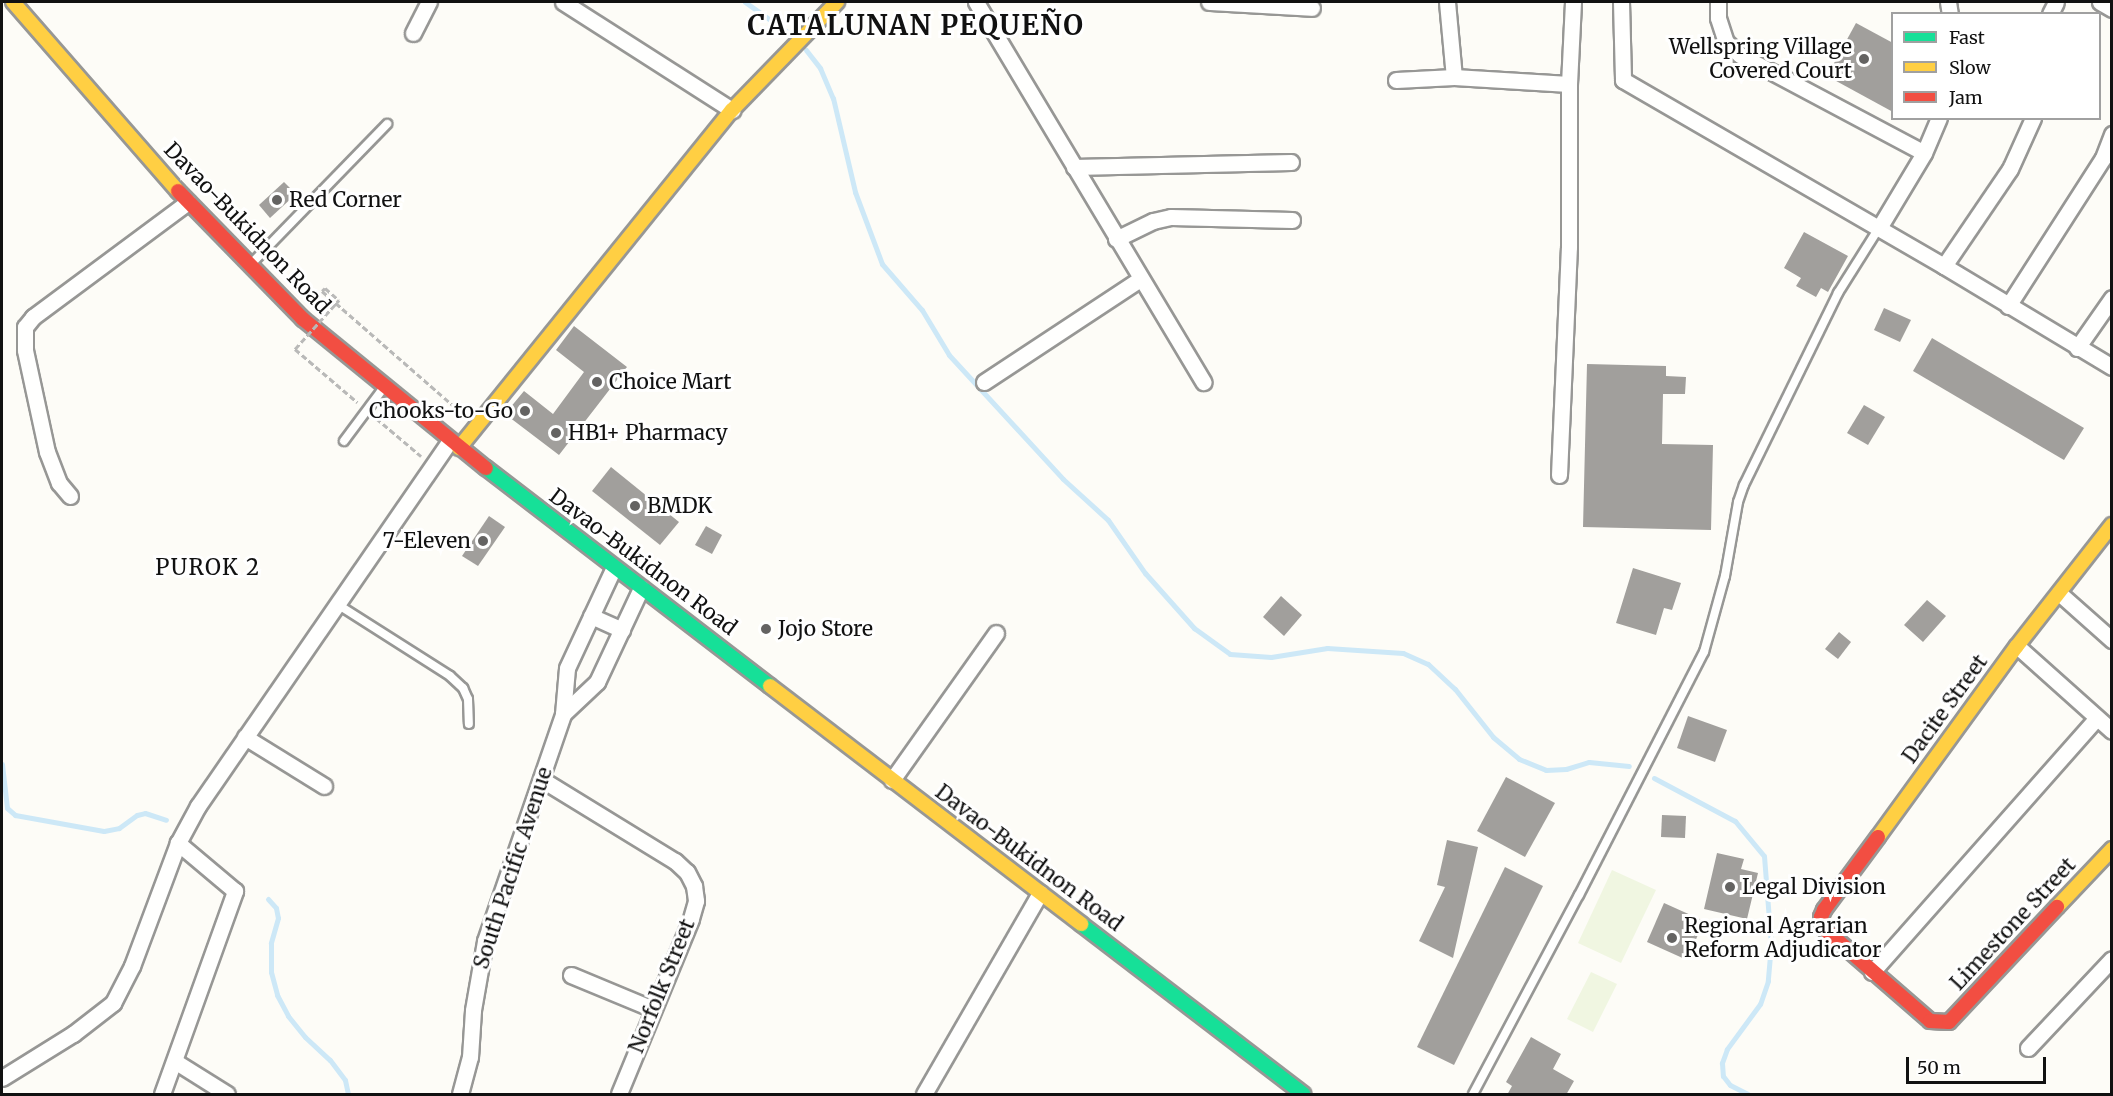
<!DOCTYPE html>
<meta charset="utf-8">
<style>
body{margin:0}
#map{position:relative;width:2113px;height:1096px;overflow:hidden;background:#fdfcf7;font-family:Merriweather,serif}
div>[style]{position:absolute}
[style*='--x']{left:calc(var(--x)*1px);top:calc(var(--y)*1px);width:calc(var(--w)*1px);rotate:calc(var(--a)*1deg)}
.pitch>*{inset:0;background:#f0f6e1}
.stream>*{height:5px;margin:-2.5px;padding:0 2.5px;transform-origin:2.5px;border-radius:2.5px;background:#cde8f7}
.building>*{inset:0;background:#a19f9c}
.path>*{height:3px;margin-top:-1.5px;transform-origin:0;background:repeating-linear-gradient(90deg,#b9b9b8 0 6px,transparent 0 9px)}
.roads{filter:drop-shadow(2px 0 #979795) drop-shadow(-2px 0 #979795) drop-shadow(0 2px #979795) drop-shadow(0 -2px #979795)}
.lane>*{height:8px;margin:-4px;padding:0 4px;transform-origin:4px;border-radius:4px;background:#fffffe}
.street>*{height:15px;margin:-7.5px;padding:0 7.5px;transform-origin:7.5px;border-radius:7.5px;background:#fffffe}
.fast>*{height:14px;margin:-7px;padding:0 7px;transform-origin:7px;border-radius:7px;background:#16e098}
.slow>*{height:14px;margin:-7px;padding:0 7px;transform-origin:7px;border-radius:7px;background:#ffcf43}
.jam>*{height:14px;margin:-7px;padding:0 7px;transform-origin:7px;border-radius:7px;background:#f24e42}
.path-bridge>*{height:3px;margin-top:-1.5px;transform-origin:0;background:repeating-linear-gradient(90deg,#b9b9b8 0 6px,transparent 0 9px)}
.dots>*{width:16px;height:16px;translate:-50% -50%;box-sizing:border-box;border:3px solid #fff;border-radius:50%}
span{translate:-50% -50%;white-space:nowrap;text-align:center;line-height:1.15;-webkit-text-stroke:6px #fff;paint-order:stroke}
.poi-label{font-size:21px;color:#111}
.right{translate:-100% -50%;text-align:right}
.left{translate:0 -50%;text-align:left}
.street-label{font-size:21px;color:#111}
.neighbourhood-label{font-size:22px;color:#111;letter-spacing:1.5px}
.district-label{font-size:27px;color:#111;font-weight:700;letter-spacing:1.5px}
.frame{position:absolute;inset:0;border:3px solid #111;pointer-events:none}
.legend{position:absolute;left:1891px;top:12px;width:210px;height:108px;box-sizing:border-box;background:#fff;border:2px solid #a0a0a0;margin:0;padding:8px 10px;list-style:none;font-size:18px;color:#111}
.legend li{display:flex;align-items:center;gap:12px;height:30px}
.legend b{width:30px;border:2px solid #a0a0a0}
.scale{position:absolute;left:1906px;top:1057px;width:140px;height:27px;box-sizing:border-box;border:3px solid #111;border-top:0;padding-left:8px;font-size:18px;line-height:21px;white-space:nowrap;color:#111;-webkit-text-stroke:4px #fff;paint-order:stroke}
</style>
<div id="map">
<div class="pitch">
<div style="clip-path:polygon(1612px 870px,1656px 890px,1621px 963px,1578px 943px)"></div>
<div style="clip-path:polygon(1591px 972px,1617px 984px,1593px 1032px,1567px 1019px)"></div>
</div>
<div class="stream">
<div style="--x:745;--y:2;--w:55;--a:35.4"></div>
<div style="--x:806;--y:50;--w:23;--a:52"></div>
<div style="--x:820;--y:68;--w:33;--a:67"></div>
<div style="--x:833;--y:98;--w:97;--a:76.8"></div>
<div style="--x:855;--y:192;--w:77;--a:69.4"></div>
<div style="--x:882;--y:264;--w:61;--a:49"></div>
<div style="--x:922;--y:310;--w:52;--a:59"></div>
<div style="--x:949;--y:355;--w:168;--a:47.4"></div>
<div style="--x:1063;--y:479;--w:61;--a:42.3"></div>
<div style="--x:1108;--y:520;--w:65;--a:55.1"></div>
<div style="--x:1145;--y:573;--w:74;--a:48.3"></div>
<div style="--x:1194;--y:628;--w:44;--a:35.8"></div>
<div style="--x:1230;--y:654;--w:41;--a:4.2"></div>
<div style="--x:1271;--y:657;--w:57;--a:-9.1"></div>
<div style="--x:1327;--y:648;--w:76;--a:3.8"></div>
<div style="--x:1403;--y:653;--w:27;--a:24"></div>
<div style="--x:1428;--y:664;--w:37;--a:43"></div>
<div style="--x:1455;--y:689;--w:61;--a:51.6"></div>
<div style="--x:1493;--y:737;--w:34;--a:40"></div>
<div style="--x:1519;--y:759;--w:29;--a:22"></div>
<div style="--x:1546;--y:770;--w:20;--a:-3"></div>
<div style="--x:1566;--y:769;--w:24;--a:-17"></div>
<div style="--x:1589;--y:762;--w:40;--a:5.7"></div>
<div style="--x:2;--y:764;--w:44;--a:83.5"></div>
<div style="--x:7;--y:808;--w:11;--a:41"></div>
<div style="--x:15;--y:815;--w:90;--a:10.2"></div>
<div style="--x:104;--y:831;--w:15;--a:-11"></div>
<div style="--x:119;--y:828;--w:22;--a:-36"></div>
<div style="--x:137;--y:815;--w:8;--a:-14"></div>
<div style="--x:145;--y:813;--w:22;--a:18"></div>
<div style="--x:1654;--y:778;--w:92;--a:28"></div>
<div style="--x:1735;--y:821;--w:45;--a:50.4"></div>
<div style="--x:1764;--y:856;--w:88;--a:85.5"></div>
<div style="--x:1771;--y:944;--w:37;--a:95"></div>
<div style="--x:1768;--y:981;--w:24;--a:109"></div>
<div style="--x:1760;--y:1004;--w:56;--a:126.3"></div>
<div style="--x:1727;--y:1049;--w:15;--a:110"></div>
<div style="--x:1722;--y:1063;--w:13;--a:86"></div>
<div style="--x:1723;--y:1076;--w:11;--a:52"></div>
<div style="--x:1730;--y:1085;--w:20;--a:27"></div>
<div style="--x:268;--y:899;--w:12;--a:48"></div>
<div style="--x:276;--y:908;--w:10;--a:79"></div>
<div style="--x:278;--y:918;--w:26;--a:106"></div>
<div style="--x:271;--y:943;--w:29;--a:90"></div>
<div style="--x:271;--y:972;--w:24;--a:75"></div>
<div style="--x:277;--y:995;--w:24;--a:62"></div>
<div style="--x:288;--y:1016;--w:27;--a:51"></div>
<div style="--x:305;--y:1037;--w:34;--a:43"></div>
<div style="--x:330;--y:1060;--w:25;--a:53"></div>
<div style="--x:345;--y:1080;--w:14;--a:78"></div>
</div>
<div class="building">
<div style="clip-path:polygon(1856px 23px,1893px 43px,1893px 112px,1827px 76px)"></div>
<div style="clip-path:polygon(284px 182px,296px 194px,270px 218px,259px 205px)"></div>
<div style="clip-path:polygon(1804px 232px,1848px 256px,1828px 292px,1821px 288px,1816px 297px,1796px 286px,1801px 278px,1784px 268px)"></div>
<div style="clip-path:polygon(1884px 308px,1911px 320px,1900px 342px,1874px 330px)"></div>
<div style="clip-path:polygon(574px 326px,627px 367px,559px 455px,505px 414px,524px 391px,553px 414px,584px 372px,556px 350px)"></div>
<div style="clip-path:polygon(1932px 338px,2084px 428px,2064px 460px,1913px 371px)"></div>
<div style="clip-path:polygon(1587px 364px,1666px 366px,1666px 376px,1686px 377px,1685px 394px,1663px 394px,1662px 444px,1713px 445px,1711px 530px,1583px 527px)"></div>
<div style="clip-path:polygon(1864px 405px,1885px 417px,1868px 445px,1847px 433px)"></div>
<div style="clip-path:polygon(611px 467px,679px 522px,660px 545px,592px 491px)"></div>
<div style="clip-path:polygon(489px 516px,505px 527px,478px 566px,462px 556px)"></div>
<div style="clip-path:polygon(706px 526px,722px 535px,712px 554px,695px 545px)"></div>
<div style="clip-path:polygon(1633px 568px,1681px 583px,1672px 610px,1664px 608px,1656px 635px,1616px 623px)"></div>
<div style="clip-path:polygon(1281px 596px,1302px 615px,1284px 636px,1263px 617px)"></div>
<div style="clip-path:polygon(1927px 600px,1946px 616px,1923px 642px,1904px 625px)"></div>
<div style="clip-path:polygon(1839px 632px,1851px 642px,1838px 659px,1825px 649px)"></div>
<div style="clip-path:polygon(1688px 716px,1727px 730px,1715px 762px,1677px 748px)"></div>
<div style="clip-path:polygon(1506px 777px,1555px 803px,1525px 857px,1477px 831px)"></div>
<div style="clip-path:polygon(1662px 815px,1686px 816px,1685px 838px,1661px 837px)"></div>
<div style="clip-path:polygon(1447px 840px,1478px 847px,1453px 958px,1419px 941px,1445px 887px,1437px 885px)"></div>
<div style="clip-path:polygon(1717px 853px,1744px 859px,1741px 869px,1758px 873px,1747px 919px,1704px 909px)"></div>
<div style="clip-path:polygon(1505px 867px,1543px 886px,1454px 1065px,1417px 1047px)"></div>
<div style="clip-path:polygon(1664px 903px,1704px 921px,1687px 960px,1647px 942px)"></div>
<div style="clip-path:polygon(1531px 1037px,1561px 1054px,1553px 1069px,1574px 1081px,1566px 1095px,1507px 1095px,1512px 1086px,1506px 1082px)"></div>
</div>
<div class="path">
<div style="--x:325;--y:288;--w:4;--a:135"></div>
<div style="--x:322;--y:291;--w:186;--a:41.1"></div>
<div style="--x:325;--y:288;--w:18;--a:41"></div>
<div style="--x:295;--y:349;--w:82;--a:40.5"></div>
<div style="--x:376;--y:418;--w:59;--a:40.2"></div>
</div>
<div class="roads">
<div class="lane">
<div style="--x:252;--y:263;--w:194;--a:-45.8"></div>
<div style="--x:344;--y:441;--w:64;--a:-53.3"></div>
<div style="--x:337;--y:604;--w:134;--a:32.5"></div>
<div style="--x:450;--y:676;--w:18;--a:43"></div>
<div style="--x:463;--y:688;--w:12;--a:66"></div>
<div style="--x:468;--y:699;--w:25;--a:88"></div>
<div style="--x:1473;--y:1094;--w:225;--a:-62"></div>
<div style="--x:1579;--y:895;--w:273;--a:-62.8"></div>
<div style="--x:1704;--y:652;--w:79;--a:-74.6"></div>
<div style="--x:1725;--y:576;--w:75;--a:-80"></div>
<div style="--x:1738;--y:502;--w:18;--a:-71"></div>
<div style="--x:1744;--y:485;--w:214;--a:-63.9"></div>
<div style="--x:1838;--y:293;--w:77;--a:-57.8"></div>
</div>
<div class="street">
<div style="--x:563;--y:2;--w:201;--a:32.6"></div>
<div style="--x:976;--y:2;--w:443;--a:59.1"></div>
<div style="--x:1209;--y:2;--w:103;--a:3.3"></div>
<div style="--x:1447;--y:2;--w:75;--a:84.7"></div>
<div style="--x:1621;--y:2;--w:78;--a:88.5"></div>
<div style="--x:1623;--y:80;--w:371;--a:30.1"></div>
<div style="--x:1944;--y:266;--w:196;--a:31"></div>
<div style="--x:1718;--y:2;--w:16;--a:90"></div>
<div style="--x:1718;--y:18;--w:25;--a:72"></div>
<div style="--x:1726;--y:42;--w:19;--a:43"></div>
<div style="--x:1740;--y:55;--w:208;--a:28"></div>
<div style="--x:1948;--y:2;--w:12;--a:81"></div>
<div style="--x:2100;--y:2;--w:14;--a:30"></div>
<div style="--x:2050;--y:14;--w:13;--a:-63"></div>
<div style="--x:413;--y:33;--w:35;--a:-63"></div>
<div style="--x:1396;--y:80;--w:58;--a:-3"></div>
<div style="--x:1454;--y:77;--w:115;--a:3.5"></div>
<div style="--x:1074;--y:167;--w:217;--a:-1.3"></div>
<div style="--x:1879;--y:228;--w:87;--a:-59"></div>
<div style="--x:1924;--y:153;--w:38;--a:-67"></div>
<div style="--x:1116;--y:239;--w:41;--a:-25.9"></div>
<div style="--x:1153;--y:221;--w:18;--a:-13"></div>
<div style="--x:1171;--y:217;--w:121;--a:1.4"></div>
<div style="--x:1944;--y:266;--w:117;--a:-55.8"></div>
<div style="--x:2010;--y:169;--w:56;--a:-65.7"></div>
<div style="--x:2008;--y:306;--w:176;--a:-57.3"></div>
<div style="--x:2103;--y:158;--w:26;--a:-69"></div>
<div style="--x:2077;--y:348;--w:61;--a:-55"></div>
<div style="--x:984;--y:382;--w:187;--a:-33.4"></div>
<div style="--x:1559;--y:475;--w:228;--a:-87.5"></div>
<div style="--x:1569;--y:247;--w:163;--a:-90"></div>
<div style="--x:1569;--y:84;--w:82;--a:-87.2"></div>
<div style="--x:70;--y:496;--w:17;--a:-130"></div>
<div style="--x:59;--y:483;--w:33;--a:-111"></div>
<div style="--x:47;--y:452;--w:104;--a:-102.2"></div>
<div style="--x:25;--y:350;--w:23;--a:-90"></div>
<div style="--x:25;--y:327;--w:13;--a:-51"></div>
<div style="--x:33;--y:317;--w:193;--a:-36.6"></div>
<div style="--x:2059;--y:593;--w:71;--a:41.6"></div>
<div style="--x:591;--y:616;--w:34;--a:24"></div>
<div style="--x:2017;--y:646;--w:127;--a:41.8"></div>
<div style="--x:563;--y:714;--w:47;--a:-43.3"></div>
<div style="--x:597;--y:682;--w:104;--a:-64.9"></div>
<div style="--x:245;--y:737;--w:93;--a:31.8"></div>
<div style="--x:541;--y:779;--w:157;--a:31.5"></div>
<div style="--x:675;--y:861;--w:16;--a:43"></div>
<div style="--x:687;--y:872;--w:16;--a:63"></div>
<div style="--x:694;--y:886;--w:15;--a:82"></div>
<div style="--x:696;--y:901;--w:19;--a:106"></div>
<div style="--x:691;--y:919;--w:189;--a:112.4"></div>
<div style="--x:892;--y:780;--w:180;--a:-54.7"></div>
<div style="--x:1872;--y:972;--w:339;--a:-48.5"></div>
<div style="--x:571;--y:975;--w:89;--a:22.5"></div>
<div style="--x:2028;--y:1048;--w:122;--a:-46.7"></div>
<div style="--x:176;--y:1062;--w:60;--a:32.1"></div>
<div style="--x:2;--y:1078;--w:84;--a:-31.8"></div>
<div style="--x:73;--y:1034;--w:51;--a:-37.8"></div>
<div style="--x:113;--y:1003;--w:42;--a:-62.8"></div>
<div style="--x:132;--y:966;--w:131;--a:-69.5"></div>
<div style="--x:178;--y:843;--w:42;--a:-61.6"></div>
<div style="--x:198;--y:806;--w:444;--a:-55.4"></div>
<div style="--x:162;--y:1094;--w:216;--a:-70.2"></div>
<div style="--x:235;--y:891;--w:75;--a:-139.9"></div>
<div style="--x:460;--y:1094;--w:38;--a:-75"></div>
<div style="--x:470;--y:1057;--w:47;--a:-86.3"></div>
<div style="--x:473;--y:1010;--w:70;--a:-80.1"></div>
<div style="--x:485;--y:941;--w:240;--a:-71"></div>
<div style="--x:563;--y:714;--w:46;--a:-85"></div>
<div style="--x:567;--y:668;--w:111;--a:-65"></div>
<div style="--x:924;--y:1094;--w:232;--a:-60"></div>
</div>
<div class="fast">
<div style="--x:486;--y:468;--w:358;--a:37.5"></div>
<div style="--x:1081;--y:924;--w:280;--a:37.4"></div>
</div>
<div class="slow">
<div style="--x:13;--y:2;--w:251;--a:48.9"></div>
<div style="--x:459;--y:448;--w:434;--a:-51.1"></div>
<div style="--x:732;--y:110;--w:151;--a:-45.8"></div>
<div style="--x:770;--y:686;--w:392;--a:37.4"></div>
<div style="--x:1878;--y:837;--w:236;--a:-54"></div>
<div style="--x:2017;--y:646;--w:154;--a:-51.9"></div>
<div style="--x:2057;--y:907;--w:80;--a:-46.5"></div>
</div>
<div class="jam">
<div style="--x:178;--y:191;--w:179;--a:45.7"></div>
<div style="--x:303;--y:319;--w:236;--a:39.2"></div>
<div style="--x:1878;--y:837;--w:91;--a:126.5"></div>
<div style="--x:1824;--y:910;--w:8;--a:113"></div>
<div style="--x:1821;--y:917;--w:10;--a:84"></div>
<div style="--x:1822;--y:927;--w:143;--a:41"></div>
<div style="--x:1930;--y:1021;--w:19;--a:3"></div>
<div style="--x:1949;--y:1022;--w:158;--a:-46.8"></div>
</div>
</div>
<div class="path-bridge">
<div style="--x:295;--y:349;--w:66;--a:-48.1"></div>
</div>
<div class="dots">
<div style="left:1864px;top:59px;background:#646362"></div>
<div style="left:277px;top:200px;background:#646362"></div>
<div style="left:597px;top:382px;background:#646362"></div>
<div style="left:525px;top:411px;background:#646362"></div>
<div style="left:556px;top:433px;background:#646362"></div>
<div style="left:635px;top:506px;background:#646362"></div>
<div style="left:483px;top:541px;background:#646362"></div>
<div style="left:766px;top:629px;background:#646362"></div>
<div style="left:1730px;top:887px;background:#646362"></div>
<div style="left:1672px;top:938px;background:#646362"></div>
</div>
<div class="poi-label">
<span class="right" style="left:1852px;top:59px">Wellspring Village<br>Covered Court</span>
<span class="left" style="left:289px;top:200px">Red Corner</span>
<span class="left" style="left:609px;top:382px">Choice Mart</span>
<span class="right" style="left:513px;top:411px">Chooks-to-Go</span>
<span class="left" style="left:568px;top:433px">HB1+ Pharmacy</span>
<span class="left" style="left:647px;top:506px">BMDK</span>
<span class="right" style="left:471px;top:541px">7-Eleven</span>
<span class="left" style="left:778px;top:629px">Jojo Store</span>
<span class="left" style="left:1742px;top:887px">Legal Division</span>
<span class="left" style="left:1684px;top:938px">Regional Agrarian<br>Reform Adjudicator</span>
</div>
<div class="street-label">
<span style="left:247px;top:228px;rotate:46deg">Davao-Bukidnon Road</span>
<span style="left:643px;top:562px;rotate:37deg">Davao-Bukidnon Road</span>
<span style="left:1945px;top:709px;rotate:-54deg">Dacite Street</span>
<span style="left:1029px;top:858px;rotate:37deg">Davao-Bukidnon Road</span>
<span style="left:513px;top:868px;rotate:-72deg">South Pacific Avenue</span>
<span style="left:2013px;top:924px;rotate:-47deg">Limestone Street</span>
<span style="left:662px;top:986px;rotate:-68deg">Norfolk Street</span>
</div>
<div class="neighbourhood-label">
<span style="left:208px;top:568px">PUROK 2</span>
</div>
<div class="district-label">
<span style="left:916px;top:26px">CATALUNAN PEQUEÑO</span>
</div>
<div class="frame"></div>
<ul class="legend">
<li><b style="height:8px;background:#16e098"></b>Fast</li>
<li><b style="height:8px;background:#ffcf43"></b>Slow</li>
<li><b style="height:8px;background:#f24e42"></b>Jam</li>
</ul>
<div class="scale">50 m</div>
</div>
